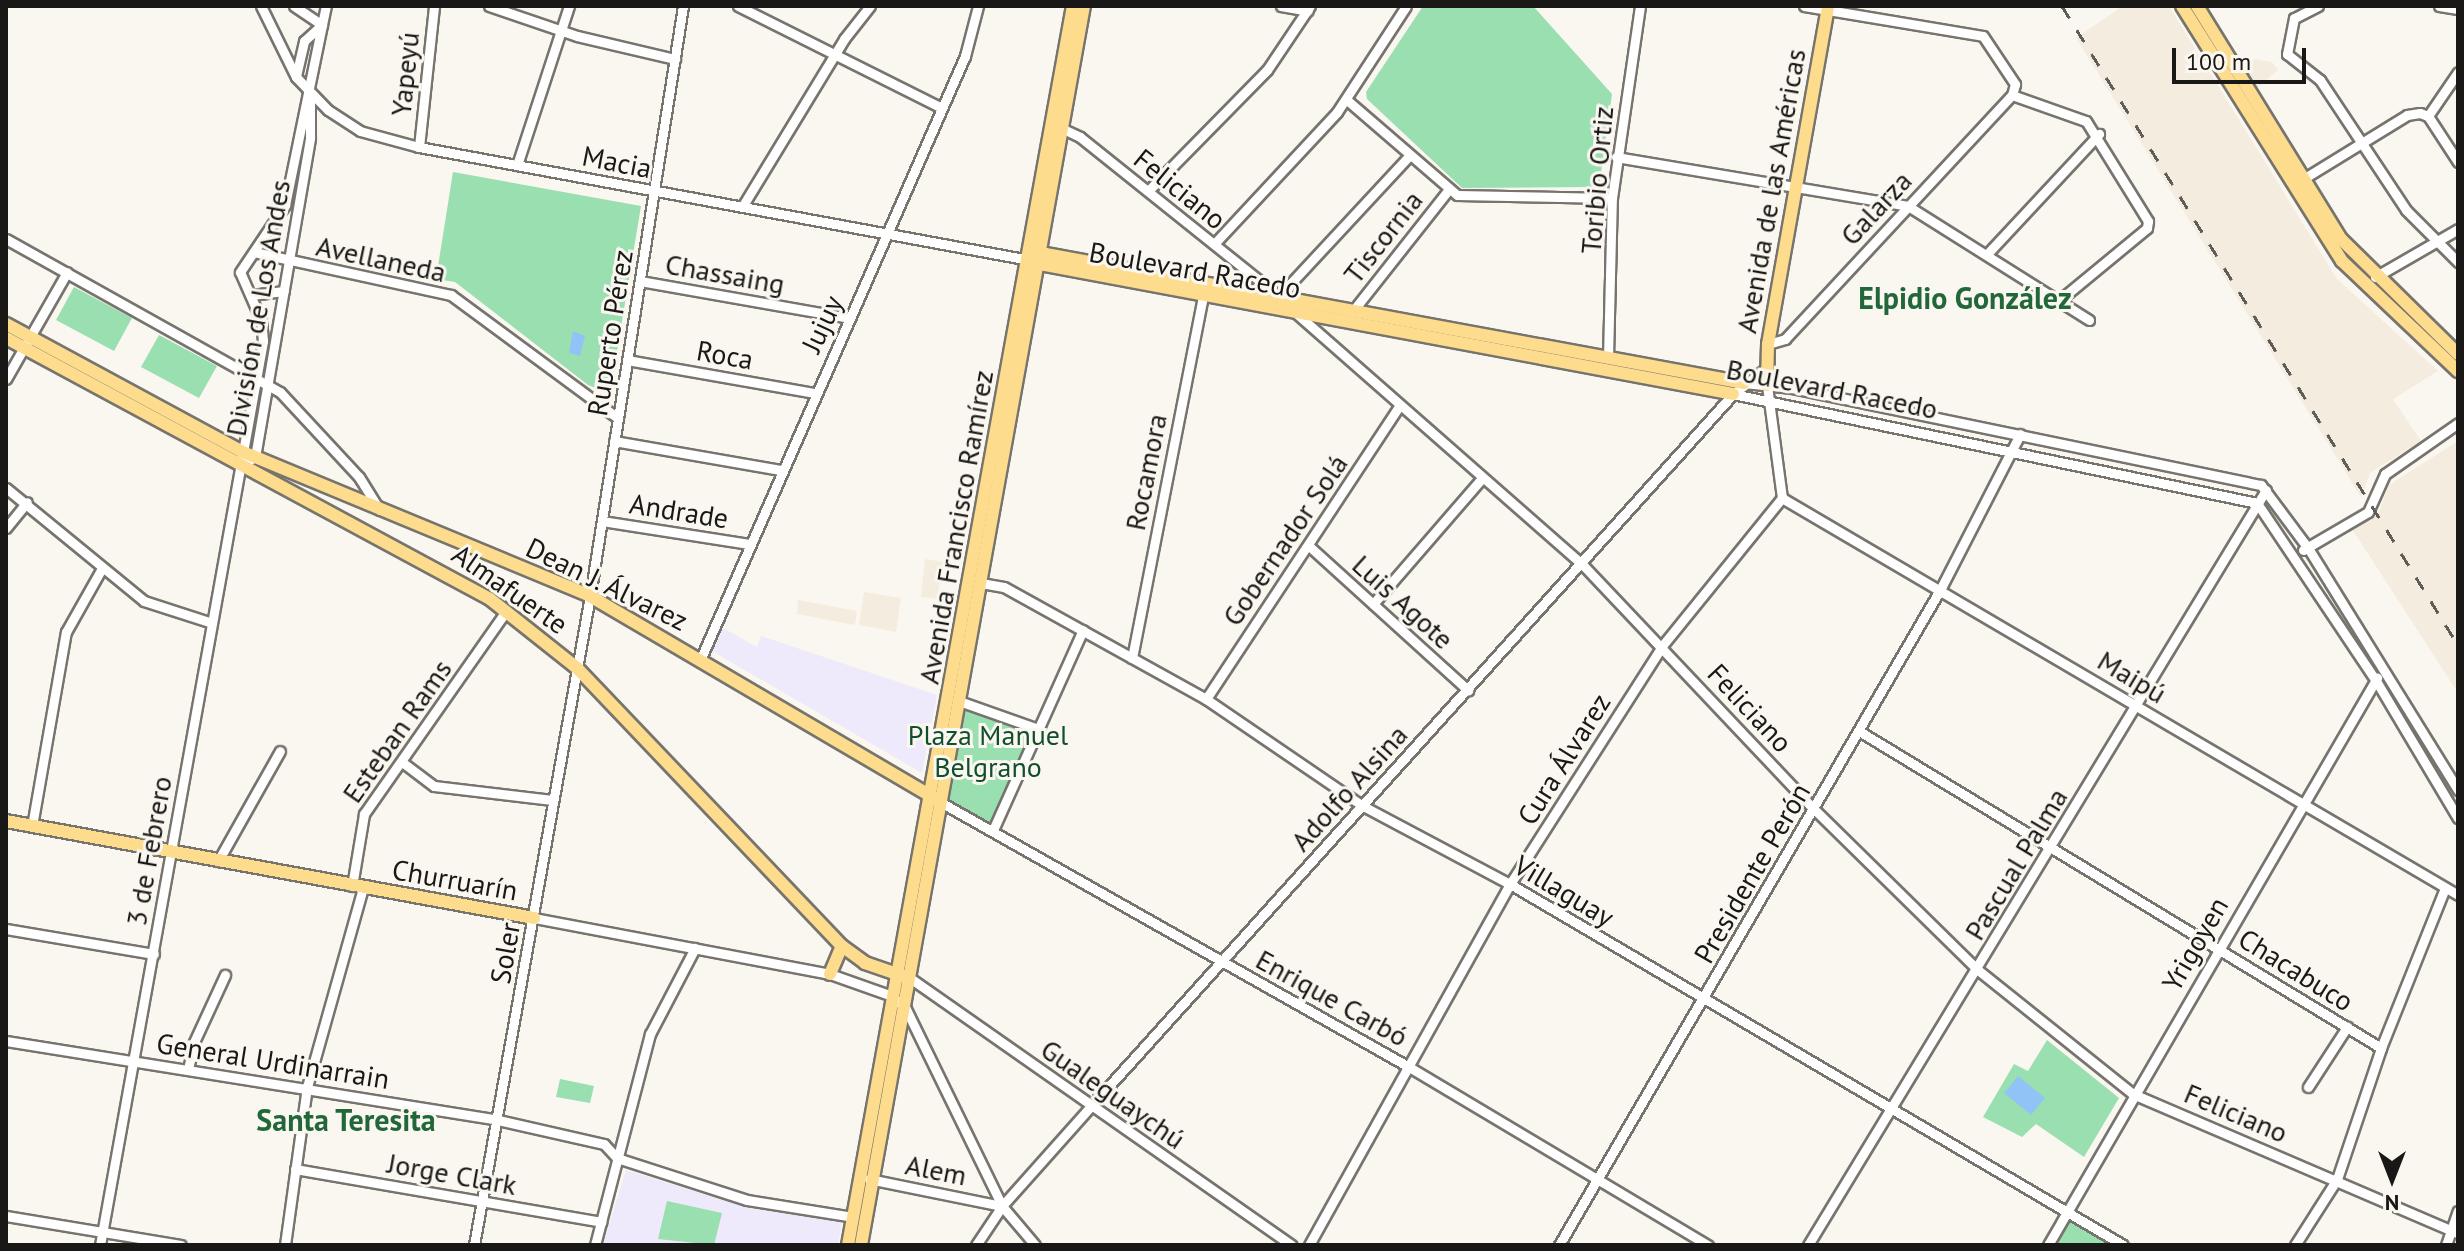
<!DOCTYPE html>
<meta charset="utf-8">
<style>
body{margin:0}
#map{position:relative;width:2464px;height:1251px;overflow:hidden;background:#faf6f0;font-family:"PT Sans",sans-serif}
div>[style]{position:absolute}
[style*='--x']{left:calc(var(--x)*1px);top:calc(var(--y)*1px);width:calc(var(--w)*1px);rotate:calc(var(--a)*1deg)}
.built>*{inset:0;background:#f4eddf}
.education>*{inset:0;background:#eeeafc}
.green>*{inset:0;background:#9adfb0}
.water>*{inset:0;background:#92c3f7}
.roads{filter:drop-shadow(2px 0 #77746e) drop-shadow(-2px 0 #77746e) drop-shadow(0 2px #77746e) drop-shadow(0 -2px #77746e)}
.minor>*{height:9px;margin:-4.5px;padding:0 4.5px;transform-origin:4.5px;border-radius:4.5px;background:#fff}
.major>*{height:12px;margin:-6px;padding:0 6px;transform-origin:6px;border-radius:6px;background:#fedc8e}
.rail>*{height:3px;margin-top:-1.5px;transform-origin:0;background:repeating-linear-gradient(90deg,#5f5d59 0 14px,transparent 0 28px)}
span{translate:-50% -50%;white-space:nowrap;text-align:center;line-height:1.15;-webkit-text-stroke:6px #faf6f0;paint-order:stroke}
.street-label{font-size:28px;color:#191816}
.park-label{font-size:28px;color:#114f2c}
.neighbourhood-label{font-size:30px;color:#22673a;font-weight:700}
.frame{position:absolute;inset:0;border:8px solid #191816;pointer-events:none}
.north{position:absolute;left:2352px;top:1139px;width:80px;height:80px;-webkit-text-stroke:6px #faf6f0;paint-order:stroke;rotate:180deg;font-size:22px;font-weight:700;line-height:32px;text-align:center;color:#191816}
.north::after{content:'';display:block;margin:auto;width:28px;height:36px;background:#191816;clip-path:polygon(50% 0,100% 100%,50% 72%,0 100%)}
.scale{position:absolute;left:2172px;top:48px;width:134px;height:36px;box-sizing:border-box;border:4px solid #191816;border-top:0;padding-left:10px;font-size:24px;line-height:28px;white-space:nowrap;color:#191816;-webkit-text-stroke:6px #faf6f0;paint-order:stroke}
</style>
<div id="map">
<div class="built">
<div style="clip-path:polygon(2123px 6px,2169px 6px,2337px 279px,2438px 371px,2393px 399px,2421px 441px,2370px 473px,2361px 497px,2076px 38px)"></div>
<div style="clip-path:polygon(2255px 59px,2272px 62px,2278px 70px,2257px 88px,2245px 67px)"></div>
<div style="clip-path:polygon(2458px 441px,2458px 693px,2352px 529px,2379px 512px,2389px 485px)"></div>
<div style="clip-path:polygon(925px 559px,943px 562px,937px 599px,921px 597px)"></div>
<div style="clip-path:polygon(864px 592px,901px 598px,896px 632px,859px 625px)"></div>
<div style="clip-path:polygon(798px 600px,857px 611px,855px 625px,797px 614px)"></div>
</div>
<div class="education">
<div style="clip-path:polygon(723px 628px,757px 647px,761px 636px,937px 695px,922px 773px,712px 651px)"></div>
<div style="clip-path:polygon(626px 1170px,748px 1208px,842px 1221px,838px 1245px,603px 1245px)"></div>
</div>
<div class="green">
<div style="clip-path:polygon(1423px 6px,1533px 6px,1612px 94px,1599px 187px,1462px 188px,1367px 99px,1366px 92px)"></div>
<div style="clip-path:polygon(453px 172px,641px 206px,610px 394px,588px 385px,455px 282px,436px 279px)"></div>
<div style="clip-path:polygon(74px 287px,132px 318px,114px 351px,56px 320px)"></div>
<div style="clip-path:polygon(159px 335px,217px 366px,199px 398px,141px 367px)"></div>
<div style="clip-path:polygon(959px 701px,1038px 729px,993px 830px,942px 803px)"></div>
<div style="clip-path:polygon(2047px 1040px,2119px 1098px,2084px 1157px,2036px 1124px,2022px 1137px,1983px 1117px,2014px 1064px,2028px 1071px)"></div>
<div style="clip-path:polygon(560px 1079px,594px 1086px,590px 1103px,556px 1097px)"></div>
<div style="clip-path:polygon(667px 1201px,722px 1213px,714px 1245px,658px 1239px)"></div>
<div style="clip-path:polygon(2071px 1215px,2117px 1245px,2053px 1245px)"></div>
</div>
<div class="water">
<div style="clip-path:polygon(573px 331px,585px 336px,580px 356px,569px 353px)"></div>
<div style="clip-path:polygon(2018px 1076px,2045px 1098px,2031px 1115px,2004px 1093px)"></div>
</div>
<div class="roads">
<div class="minor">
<div style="--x:261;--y:6;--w:79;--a:63.8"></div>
<div style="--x:296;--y:77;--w:46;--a:45.9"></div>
<div style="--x:328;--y:110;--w:38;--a:33"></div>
<div style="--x:360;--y:131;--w:61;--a:15.2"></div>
<div style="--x:419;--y:147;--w:620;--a:10.49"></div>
<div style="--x:294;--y:6;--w:34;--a:34"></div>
<div style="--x:489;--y:6;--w:93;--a:18.8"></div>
<div style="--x:577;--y:36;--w:101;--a:13.2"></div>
<div style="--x:738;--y:6;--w:228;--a:26.6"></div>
<div style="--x:1281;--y:6;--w:27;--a:10"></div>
<div style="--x:1804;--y:6;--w:181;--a:9.5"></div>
<div style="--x:1983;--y:36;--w:58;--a:56.3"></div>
<div style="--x:2015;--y:84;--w:11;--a:105"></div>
<div style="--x:2318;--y:6;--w:27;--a:153"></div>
<div style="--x:2294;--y:18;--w:37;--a:101"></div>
<div style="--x:2287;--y:54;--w:42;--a:38.2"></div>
<div style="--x:2320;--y:80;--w:156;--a:56.5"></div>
<div style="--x:2406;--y:210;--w:74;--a:45"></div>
<div style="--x:2439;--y:6;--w:19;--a:9"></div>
<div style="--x:296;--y:76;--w:36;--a:-77"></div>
<div style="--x:304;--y:41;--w:24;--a:-42"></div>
<div style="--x:2012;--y:95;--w:78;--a:19.4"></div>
<div style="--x:2086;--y:121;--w:118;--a:58.2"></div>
<div style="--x:2148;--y:221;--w:7;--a:98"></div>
<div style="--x:2147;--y:228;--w:112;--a:140.5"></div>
<div style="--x:1347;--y:100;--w:145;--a:40.8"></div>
<div style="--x:1457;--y:195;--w:155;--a:1.1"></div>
<div style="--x:2428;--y:116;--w:53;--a:-55.7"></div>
<div style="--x:1061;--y:128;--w:21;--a:25"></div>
<div style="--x:1080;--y:137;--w:256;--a:38.7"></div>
<div style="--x:419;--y:147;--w:142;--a:-83.9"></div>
<div style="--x:1616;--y:157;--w:296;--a:9.5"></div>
<div style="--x:1908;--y:206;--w:214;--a:32.2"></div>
<div style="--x:517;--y:165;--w:167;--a:-71.9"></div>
<div style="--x:2303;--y:179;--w:122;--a:-31.6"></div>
<div style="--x:2407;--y:115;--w:13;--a:-9"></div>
<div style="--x:2420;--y:113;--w:9;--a:21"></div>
<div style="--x:2428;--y:116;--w:55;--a:56.9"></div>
<div style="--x:1148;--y:191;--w:170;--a:-45.5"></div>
<div style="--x:1267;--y:70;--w:77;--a:-56.1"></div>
<div style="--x:742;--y:207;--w:197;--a:-58.7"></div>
<div style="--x:844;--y:39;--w:42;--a:-51.8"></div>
<div style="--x:6;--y:239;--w:314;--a:29.2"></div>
<div style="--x:280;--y:392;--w:116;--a:47.1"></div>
<div style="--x:359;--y:477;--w:39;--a:58"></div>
<div style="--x:1214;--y:244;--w:180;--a:-47"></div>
<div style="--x:1337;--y:112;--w:126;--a:-56.9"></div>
<div style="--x:254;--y:252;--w:202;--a:12.3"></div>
<div style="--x:451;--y:295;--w:207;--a:36.4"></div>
<div style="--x:1988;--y:253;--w:163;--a:-47"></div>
<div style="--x:2375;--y:277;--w:96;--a:-30"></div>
<div style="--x:640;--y:281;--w:212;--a:10"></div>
<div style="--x:251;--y:295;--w:33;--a:-7"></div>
<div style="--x:1282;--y:299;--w:18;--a:-61"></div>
<div style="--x:1291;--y:283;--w:175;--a:-47.1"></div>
<div style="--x:1352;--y:312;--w:157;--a:-51.7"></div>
<div style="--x:1296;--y:313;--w:381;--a:41.3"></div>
<div style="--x:1582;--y:564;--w:337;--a:46.6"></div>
<div style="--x:1814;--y:809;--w:230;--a:44.5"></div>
<div style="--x:1978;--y:970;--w:198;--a:38.7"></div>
<div style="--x:2133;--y:1094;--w:353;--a:23.2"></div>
<div style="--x:1768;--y:344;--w:18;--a:-16"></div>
<div style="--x:1785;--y:339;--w:333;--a:-47.1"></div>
<div style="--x:1608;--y:358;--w:160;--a:-88.6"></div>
<div style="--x:1612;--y:198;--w:194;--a:-81.7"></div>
<div style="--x:627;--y:360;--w:191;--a:10"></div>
<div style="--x:6;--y:379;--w:123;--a:-60.3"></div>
<div style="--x:1744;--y:383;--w:48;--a:5.9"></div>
<div style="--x:1792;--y:388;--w:479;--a:11.7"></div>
<div style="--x:2261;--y:485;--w:79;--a:53.3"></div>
<div style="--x:2308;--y:548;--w:285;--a:58.2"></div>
<div style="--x:1733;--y:394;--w:535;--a:11.75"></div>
<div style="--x:2257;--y:503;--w:212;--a:56.2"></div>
<div style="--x:2375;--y:679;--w:162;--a:59.2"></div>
<div style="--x:614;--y:441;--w:169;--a:9.9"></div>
<div style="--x:250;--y:460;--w:6;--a:-31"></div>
<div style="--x:255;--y:457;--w:324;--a:-80.2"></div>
<div style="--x:310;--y:138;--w:40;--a:-90"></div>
<div style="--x:6;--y:488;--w:178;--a:39.3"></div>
<div style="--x:144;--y:601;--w:68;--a:17.9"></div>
<div style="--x:1782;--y:498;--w:784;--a:30.42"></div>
<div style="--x:602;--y:521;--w:149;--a:8.9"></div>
<div style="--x:6;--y:528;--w:33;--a:-51"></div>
<div style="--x:1309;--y:546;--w:215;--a:42.2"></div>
<div style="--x:2303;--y:550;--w:75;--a:-30.3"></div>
<div style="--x:2368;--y:512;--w:42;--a:-65.9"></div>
<div style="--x:2385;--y:474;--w:89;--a:-34.9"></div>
<div style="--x:981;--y:583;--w:23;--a:10"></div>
<div style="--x:1004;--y:587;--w:231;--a:29"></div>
<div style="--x:1206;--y:699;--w:190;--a:34.3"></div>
<div style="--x:1363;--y:806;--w:166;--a:28"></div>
<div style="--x:1510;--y:884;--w:711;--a:30.49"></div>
<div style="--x:1373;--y:604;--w:167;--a:-49.1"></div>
<div style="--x:701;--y:658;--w:657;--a:-66.32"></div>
<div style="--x:965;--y:56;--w:52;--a:-75.4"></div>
<div style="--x:1132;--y:658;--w:370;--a:-78.9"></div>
<div style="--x:1206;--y:699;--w:352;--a:-56.6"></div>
<div style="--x:959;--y:701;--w:84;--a:19.5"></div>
<div style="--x:1859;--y:731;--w:611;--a:31.27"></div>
<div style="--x:402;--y:762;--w:40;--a:37"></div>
<div style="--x:434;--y:786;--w:119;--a:6.8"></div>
<div style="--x:942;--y:803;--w:536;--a:29.48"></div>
<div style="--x:1409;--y:1067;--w:348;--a:30.8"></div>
<div style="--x:32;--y:826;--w:197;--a:-80.1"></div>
<div style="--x:66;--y:632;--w:71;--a:-60.6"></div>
<div style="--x:993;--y:830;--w:219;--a:-65.8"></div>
<div style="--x:218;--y:861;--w:126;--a:-60.6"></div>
<div style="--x:352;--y:886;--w:73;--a:-80.5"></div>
<div style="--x:364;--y:814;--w:248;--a:-55"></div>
<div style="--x:534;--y:918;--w:301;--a:10.7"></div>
<div style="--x:830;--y:974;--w:66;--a:19.5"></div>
<div style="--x:892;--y:996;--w:19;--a:43"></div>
<div style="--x:906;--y:1009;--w:219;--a:64"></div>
<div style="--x:1002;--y:1206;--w:51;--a:49.8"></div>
<div style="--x:6;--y:929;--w:150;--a:9.6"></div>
<div style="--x:910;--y:978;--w:466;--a:35"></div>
<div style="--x:6;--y:1041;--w:498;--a:9.1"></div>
<div style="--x:498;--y:1120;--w:109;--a:12.8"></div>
<div style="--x:604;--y:1144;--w:19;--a:47"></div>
<div style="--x:617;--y:1158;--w:137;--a:17.9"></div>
<div style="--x:747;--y:1200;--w:107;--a:9.1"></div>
<div style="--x:188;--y:1069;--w:28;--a:-77"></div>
<div style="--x:194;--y:1042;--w:74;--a:-65.2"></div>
<div style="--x:2308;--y:1087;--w:72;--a:-57"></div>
<div style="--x:295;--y:1169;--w:311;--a:9.8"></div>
<div style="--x:869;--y:1179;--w:136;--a:11.5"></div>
<div style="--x:6;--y:1216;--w:177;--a:9.4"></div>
<div style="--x:100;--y:1245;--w:919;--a:-79.78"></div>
<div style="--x:263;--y:341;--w:21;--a:-95"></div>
<div style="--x:261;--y:320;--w:52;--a:-113.6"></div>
<div style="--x:240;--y:272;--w:81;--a:-56.1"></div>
<div style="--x:285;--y:205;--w:203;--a:-78.4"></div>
<div style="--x:285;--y:1245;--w:160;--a:-82.1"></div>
<div style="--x:307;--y:1087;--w:207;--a:-74.3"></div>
<div style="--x:474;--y:1245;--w:659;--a:-79.87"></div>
<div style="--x:590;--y:596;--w:597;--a:-81.04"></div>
<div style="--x:595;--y:1245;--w:218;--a:-75.4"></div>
<div style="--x:650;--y:1034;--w:97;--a:-62.4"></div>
<div style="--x:976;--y:1245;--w:47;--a:-56.3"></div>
<div style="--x:1002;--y:1206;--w:134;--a:-48.3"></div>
<div style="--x:1091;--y:1106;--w:959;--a:-47.96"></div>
<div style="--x:1733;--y:394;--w:39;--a:-38"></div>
<div style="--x:1309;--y:1245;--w:413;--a:-60.9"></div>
<div style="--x:1510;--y:884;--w:282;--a:-57.4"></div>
<div style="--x:1662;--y:646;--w:191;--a:-51"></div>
<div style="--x:1782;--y:498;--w:114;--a:-97.6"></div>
<div style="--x:1559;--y:1245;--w:760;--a:-59.82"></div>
<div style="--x:1941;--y:588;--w:173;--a:-62.8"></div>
<div style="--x:1808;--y:1245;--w:883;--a:-58.76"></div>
<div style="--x:2048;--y:1245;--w:656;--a:-59.88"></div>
<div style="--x:2295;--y:1245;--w:78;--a:-57.5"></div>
<div style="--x:2337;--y:1179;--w:138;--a:-71.4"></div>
<div style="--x:2381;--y:1048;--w:172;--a:-68.2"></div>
<div style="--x:2446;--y:1245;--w:36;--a:-71"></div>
</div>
<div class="major">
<div style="--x:2182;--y:6;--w:301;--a:57.9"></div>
<div style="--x:2342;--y:261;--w:160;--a:43.5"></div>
<div style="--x:2197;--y:6;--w:274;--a:58.3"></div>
<div style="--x:2341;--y:239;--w:164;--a:44.5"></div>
<div style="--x:1035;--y:252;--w:721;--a:10.47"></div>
<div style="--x:1040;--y:264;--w:705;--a:10.62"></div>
<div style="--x:6;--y:324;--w:269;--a:28.4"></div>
<div style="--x:243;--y:452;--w:376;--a:22.5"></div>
<div style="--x:590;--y:596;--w:401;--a:30.4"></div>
<div style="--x:6;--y:338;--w:550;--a:28.34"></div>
<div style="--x:490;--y:599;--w:111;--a:38.4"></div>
<div style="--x:577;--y:668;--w:384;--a:46.4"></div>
<div style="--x:842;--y:946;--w:29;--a:36"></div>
<div style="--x:865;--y:963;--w:40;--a:18.9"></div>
<div style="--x:1767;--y:385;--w:41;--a:-88.6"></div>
<div style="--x:1768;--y:344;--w:343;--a:-79.9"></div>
<div style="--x:6;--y:821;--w:537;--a:10.41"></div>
<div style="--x:830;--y:974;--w:30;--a:-67"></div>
<div style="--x:848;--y:1245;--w:1259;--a:-79.71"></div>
<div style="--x:861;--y:1245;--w:1259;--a:-79.8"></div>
</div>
</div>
<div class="rail">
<div style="--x:2062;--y:6;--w:752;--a:58.21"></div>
</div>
<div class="street-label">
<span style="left:405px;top:74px;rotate:-84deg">Yapeyú</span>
<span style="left:617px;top:162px;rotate:11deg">Macia</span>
<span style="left:1597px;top:180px;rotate:-85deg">Toribio Ortiz</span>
<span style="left:1180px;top:189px;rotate:39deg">Feliciano</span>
<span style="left:1771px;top:191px;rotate:-80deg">Avenida de las Américas</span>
<span style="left:1876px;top:208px;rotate:-47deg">Galarza</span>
<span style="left:1383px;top:237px;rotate:-52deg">Tiscornia</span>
<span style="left:381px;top:259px;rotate:12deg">Avellaneda</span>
<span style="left:1195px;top:270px;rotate:10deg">Boulevard Racedo</span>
<span style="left:725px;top:274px;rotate:10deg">Chassaing</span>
<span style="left:258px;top:308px;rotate:-80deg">División de Los Andes</span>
<span style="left:822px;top:324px;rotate:-65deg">Jujuy</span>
<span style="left:610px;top:333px;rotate:-81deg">Ruperto Pérez</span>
<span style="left:725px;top:355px;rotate:10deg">Roca</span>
<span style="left:1832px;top:389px;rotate:11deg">Boulevard Racedo</span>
<span style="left:1146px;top:472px;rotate:-79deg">Rocamora</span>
<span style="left:679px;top:511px;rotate:9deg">Andrade</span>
<span style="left:956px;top:527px;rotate:-80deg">Avenida Francisco Ramírez</span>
<span style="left:1285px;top:540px;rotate:-56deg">Gobernador Solá</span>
<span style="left:607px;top:584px;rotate:26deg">Dean J. Álvarez</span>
<span style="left:510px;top:589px;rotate:35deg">Almafuerte</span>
<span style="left:1403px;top:602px;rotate:42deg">Luis Agote</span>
<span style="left:2132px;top:677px;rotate:31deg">Maipú</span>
<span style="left:1750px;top:708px;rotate:47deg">Feliciano</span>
<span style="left:397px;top:731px;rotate:-55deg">Esteban Rams</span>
<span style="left:1564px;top:759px;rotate:-58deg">Cura Álvarez</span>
<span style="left:1349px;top:788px;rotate:-48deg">Adolfo Alsina</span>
<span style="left:149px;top:851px;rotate:-80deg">3 de Febrero</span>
<span style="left:2016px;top:864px;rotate:-59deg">Pascual Palma</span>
<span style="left:1752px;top:873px;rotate:-60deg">Presidente Perón</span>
<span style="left:455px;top:880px;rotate:10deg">Churruarín</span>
<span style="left:1564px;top:891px;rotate:31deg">Villaguay</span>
<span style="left:2195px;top:944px;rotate:-60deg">Yrigoyen</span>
<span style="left:505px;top:953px;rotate:-80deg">Soler</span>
<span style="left:2296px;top:970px;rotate:32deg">Chacabuco</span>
<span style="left:1332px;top:998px;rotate:29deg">Enrique Carbó</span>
<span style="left:273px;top:1061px;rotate:9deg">General Urdinarrain</span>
<span style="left:1113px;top:1094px;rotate:35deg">Gualeguaychú</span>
<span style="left:2236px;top:1113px;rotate:23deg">Feliciano</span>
<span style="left:936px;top:1170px;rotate:11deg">Alem</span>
<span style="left:452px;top:1174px;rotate:10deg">Jorge Clark</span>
</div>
<div class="park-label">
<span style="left:988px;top:751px">Plaza Manuel<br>Belgrano</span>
</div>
<div class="neighbourhood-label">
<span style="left:1965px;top:298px">Elpidio González</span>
<span style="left:346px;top:1120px">Santa Teresita</span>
</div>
<div class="frame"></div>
<div class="north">N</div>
<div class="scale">100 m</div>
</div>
